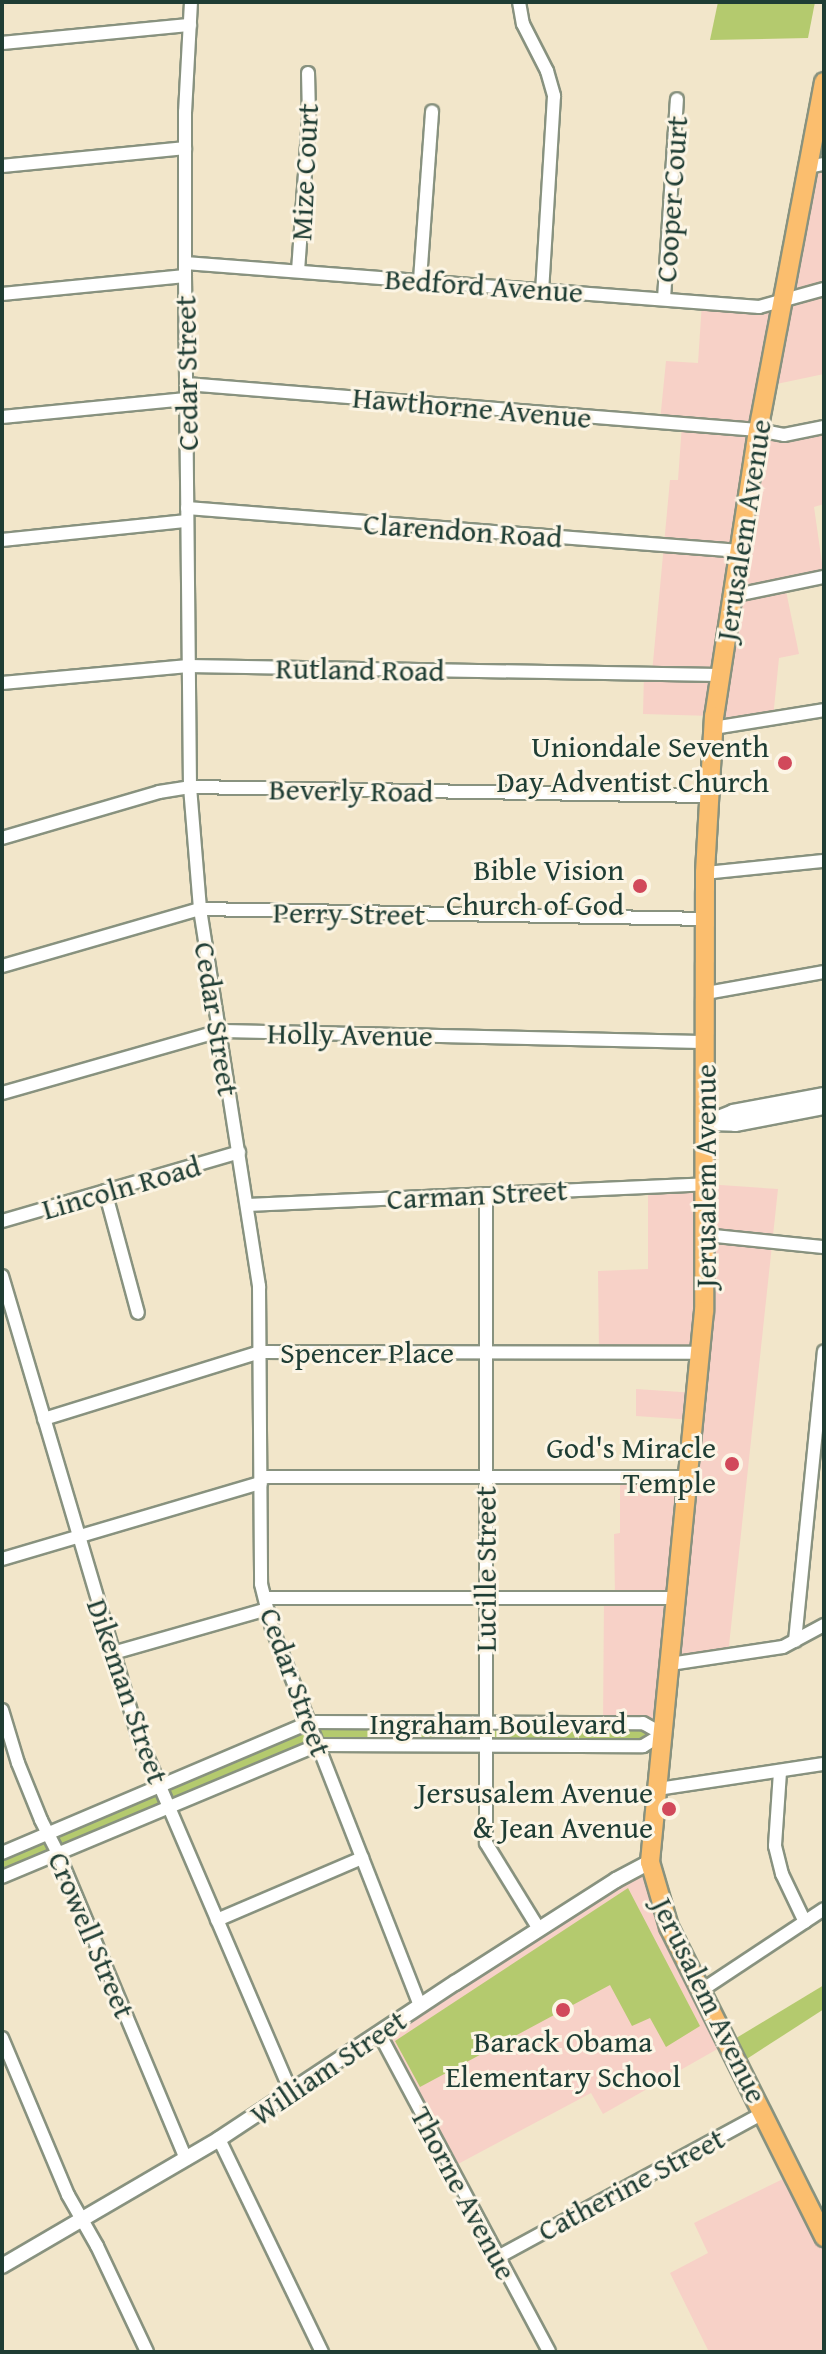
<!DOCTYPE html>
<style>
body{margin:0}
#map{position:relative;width:826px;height:2354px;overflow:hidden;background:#f2e6ca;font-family:"Gentium Book Plus",serif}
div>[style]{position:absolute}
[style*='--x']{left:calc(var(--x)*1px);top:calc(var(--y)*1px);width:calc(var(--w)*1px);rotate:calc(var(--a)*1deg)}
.built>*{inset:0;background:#f7d1c7}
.green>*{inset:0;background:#b4ca6e}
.roads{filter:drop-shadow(2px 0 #88927f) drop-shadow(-2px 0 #88927f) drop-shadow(0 2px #88927f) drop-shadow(0 -2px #88927f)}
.minor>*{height:12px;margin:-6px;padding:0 6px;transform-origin:6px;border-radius:6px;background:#fff}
.tertiary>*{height:14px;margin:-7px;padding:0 7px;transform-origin:7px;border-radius:7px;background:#fff}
.primary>*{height:18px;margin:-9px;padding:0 9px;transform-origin:9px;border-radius:9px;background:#fbbe6e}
.dots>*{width:22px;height:22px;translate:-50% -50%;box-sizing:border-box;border:4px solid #fcf5e5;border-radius:50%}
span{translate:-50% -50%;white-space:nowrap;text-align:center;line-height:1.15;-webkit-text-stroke:6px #fcf5e5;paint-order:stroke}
.street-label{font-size:30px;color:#1f3d34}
.poi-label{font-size:30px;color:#1f3d34}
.right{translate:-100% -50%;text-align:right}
.frame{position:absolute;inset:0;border:4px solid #1f3d34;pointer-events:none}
</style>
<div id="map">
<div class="built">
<div style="clip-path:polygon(824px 82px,824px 374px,767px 386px,758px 429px,784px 435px,822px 427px,824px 504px,814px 507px,824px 577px,785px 586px,799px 654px,779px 658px,773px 718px,713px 728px,713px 716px,643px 714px,644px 673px,652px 673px,670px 480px,678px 480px,682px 424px,660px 421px,666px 361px,698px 363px,702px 302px,759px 307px,782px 299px)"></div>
<div style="clip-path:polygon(706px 1184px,778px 1189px,728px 1655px,670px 1664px,663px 1734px,603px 1723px,604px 1598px,615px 1597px,614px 1534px,620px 1533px,620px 1476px,688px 1477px,694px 1420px,636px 1416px,636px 1389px,696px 1393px,700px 1354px,599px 1353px,598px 1271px,648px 1269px,648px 1186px)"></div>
<div style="clip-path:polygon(650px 1862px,728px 2043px,603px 2114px,591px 2093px,458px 2164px,384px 2030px)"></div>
<div style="clip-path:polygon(793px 2174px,824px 2238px,824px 2352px,709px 2352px,670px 2273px,708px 2253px,694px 2223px)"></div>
</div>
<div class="green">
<div style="clip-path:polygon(718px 2px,815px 2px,808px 38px,710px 40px)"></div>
<div style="clip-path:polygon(310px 1722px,643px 1723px,663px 1734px,643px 1746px,318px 1745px,2px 1877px,2px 1853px)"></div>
<div style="clip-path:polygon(628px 1888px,700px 2026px,666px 2047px,650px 2018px,632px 2026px,610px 1985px,420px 2087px,395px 2041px)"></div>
<div style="clip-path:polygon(824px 1985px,824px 2009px,739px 2064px,728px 2043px)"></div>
</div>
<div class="roads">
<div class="minor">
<div style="--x:191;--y:2;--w:110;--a:93.1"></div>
<div style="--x:185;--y:112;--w:164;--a:90"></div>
<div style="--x:185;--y:276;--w:511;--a:89.44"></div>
<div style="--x:190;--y:787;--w:122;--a:85.3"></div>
<div style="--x:200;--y:909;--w:382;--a:81.1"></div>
<div style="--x:259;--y:1286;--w:298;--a:89.6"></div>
<div style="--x:261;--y:1584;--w:45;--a:76"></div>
<div style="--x:272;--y:1628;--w:406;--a:68.6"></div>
<div style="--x:519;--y:2;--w:22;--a:80"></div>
<div style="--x:523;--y:24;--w:53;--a:62.9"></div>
<div style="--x:547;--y:71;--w:26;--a:74"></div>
<div style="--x:554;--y:96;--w:194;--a:93.5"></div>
<div style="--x:2;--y:43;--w:189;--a:-5.5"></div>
<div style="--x:2;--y:166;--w:184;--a:-5.6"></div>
<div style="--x:808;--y:167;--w:16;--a:-11"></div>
<div style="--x:185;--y:263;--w:576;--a:4.38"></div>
<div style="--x:759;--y:307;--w:67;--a:-15.5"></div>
<div style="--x:298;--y:271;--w:155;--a:-85.9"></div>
<div style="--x:309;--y:116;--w:43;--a:-91.3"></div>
<div style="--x:420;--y:280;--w:169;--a:-85.9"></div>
<div style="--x:2;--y:294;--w:184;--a:-5.6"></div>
<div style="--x:664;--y:299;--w:200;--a:-86.3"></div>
<div style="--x:186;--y:384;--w:574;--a:4.6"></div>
<div style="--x:758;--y:430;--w:26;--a:11"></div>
<div style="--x:784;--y:435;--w:41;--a:-11.3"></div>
<div style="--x:2;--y:417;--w:185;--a:-5.6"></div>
<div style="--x:187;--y:508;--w:555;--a:4.45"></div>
<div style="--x:2;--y:540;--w:186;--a:-5.9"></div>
<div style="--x:732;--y:596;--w:94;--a:-11.7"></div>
<div style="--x:2;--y:683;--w:187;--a:-5.2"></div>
<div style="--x:188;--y:666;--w:531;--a:0.97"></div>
<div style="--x:713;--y:728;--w:112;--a:-9.2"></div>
<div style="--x:2;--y:838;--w:164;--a:-16.3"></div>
<div style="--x:159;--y:792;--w:31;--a:-9"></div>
<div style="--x:190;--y:787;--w:518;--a:1"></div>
<div style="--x:705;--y:873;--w:120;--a:-5.8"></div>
<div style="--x:2;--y:966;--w:206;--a:-16.1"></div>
<div style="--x:200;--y:909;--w:505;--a:1.13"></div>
<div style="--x:706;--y:993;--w:120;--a:-10.1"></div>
<div style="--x:2;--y:1093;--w:226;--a:-15.9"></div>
<div style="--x:219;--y:1031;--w:487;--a:1.3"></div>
<div style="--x:105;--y:1191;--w:126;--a:74.9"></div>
<div style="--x:486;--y:1194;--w:649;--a:90"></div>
<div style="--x:486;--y:1843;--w:101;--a:58.4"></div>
<div style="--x:248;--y:1205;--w:458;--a:-2.6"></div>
<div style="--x:2;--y:1221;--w:247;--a:-16.2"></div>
<div style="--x:705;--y:1235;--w:120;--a:5.8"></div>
<div style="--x:2;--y:1276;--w:479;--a:73.5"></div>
<div style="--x:138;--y:1735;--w:388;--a:66.8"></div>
<div style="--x:44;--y:1419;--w:227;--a:-17.2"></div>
<div style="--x:261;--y:1352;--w:439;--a:0.1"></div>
<div style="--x:261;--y:1477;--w:427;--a:0"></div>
<div style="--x:2;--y:1559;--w:270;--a:-16.4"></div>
<div style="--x:265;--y:1598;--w:411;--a:0"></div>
<div style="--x:795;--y:1641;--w:291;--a:-84.3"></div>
<div style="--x:113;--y:1653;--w:160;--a:-15.9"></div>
<div style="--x:670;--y:1664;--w:114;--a:-8.6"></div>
<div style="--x:783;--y:1647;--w:47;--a:-28.2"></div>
<div style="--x:2;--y:1710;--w:55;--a:73.2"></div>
<div style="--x:18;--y:1763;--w:61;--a:68"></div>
<div style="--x:41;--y:1820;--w:37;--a:63"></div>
<div style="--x:58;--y:1853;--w:332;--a:67.3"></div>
<div style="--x:780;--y:1772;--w:74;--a:93.9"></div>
<div style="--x:775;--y:1846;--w:29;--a:76"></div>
<div style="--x:782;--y:1874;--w:53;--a:64.4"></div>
<div style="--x:658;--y:1789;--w:168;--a:-8.6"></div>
<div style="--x:2;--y:1853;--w:335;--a:-23"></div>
<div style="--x:310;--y:1722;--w:333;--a:0.2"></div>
<div style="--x:643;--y:1723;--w:23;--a:29"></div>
<div style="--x:2;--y:1877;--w:342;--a:-22.7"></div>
<div style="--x:318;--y:1745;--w:325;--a:0.2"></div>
<div style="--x:643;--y:1746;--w:23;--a:-31"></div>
<div style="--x:217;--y:1920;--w:158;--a:-23.2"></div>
<div style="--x:702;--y:1990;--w:146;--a:-33.6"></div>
<div style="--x:379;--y:2033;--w:361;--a:61.9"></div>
<div style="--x:2;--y:2038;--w:170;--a:67.2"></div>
<div style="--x:68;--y:2195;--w:59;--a:60.4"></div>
<div style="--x:97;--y:2246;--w:117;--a:64.7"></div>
<div style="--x:219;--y:2139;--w:237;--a:64.2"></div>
<div style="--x:498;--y:2257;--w:302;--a:-28.5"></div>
</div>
<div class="tertiary">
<div style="--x:706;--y:1123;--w:29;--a:-22"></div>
<div style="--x:733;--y:1112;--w:93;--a:-10.6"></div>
<div style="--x:711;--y:1123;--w:24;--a:2"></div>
<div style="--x:735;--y:1124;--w:91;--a:-10.8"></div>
<div style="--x:2;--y:2266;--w:251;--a:-30.3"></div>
<div style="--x:219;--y:2139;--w:283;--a:-33.5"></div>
<div style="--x:455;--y:1983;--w:191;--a:-32.6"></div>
<div style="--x:616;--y:1880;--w:38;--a:-28"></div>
</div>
<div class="primary">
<div style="--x:824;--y:82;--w:354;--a:100.7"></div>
<div style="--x:758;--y:430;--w:289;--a:98.7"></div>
<div style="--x:714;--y:716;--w:157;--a:93.3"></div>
<div style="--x:705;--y:873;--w:438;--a:90.1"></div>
<div style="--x:704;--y:1311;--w:554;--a:95.6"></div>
<div style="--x:650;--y:1862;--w:68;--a:73.7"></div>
<div style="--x:669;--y:1927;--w:347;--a:63.4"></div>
</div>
</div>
<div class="dots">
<div style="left:785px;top:763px;background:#d1495b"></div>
<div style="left:640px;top:886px;background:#d1495b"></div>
<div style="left:732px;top:1464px;background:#d1495b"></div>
<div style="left:669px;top:1809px;background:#d1495b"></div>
<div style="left:563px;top:2010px;background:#d1495b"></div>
</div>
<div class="street-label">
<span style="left:304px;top:172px;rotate:-87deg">Mize Court</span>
<span style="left:671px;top:199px;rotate:-86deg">Cooper Court</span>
<span style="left:484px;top:285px;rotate:4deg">Bedford Avenue</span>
<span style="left:186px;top:373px;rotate:-91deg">Cedar Street</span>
<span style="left:472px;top:407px;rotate:5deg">Hawthorne Avenue</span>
<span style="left:463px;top:530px;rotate:4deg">Clarendon Road</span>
<span style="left:743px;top:530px;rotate:-81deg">Jerusalem Avenue</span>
<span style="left:360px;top:669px;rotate:1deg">Rutland Road</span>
<span style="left:351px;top:790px;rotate:1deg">Beverly Road</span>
<span style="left:349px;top:913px;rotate:1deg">Perry Street</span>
<span style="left:217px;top:1019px;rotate:81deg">Cedar Street</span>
<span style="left:350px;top:1034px;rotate:1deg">Holly Avenue</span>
<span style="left:705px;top:1176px;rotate:-90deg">Jerusalem Avenue</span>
<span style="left:121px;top:1187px;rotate:-16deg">Lincoln Road</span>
<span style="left:477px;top:1194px;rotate:-3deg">Carman Street</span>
<span style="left:367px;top:1352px">Spencer Place</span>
<span style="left:485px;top:1569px;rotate:-90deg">Lucille Street</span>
<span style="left:296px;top:1682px;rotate:70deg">Cedar Street</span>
<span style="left:128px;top:1691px;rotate:71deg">Dikeman Street</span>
<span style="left:498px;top:1723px">Ingraham Boulevard</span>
<span style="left:92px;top:1935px;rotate:67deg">Crowell Street</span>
<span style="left:710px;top:2000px;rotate:64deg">Jerusalem Avenue</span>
<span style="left:328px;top:2067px;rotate:-34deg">William Street</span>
<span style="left:631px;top:2184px;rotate:-28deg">Catherine Street</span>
<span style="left:464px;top:2193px;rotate:62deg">Thorne Avenue</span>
</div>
<div class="poi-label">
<span class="right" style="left:769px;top:763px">Uniondale Seventh<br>Day Adventist Church</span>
<span class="right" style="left:624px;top:886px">Bible Vision<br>Church of God</span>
<span class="right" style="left:716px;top:1464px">God's Miracle<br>Temple</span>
<span class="right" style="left:653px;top:1809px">Jersusalem Avenue<br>&amp; Jean Avenue</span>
<span style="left:563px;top:2058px">Barack Obama<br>Elementary School</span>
</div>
<div class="frame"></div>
</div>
